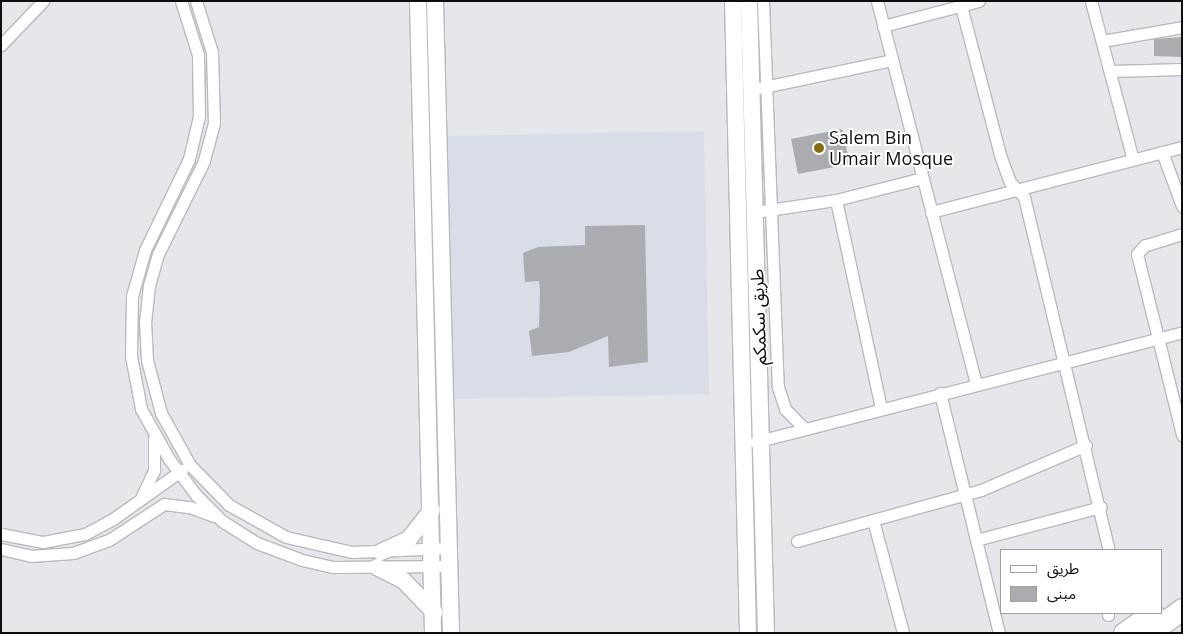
<!DOCTYPE html>
<meta charset="utf-8">
<style>
body{margin:0}
#map{position:relative;width:1183px;height:634px;overflow:hidden;background:#e6e7eb;font-family:"Open Sans","Noto Sans Arabic",sans-serif}
div>[style]{position:absolute}
[style*='--x']{left:calc(var(--x)*1px);top:calc(var(--y)*1px);width:calc(var(--w)*1px);rotate:calc(var(--a)*1deg)}
.built>*{inset:0;background:#d9dde8}
.building>*{inset:0;background:#abacb0}
.roads{filter:drop-shadow(1px 0 #b9babe) drop-shadow(-1px 0 #b9babe) drop-shadow(0 1px #b9babe) drop-shadow(0 -1px #b9babe)}
.street>*{height:11px;margin:-5.5px;padding:0 5.5px;transform-origin:5.5px;border-radius:5.5px;background:#fff}
.secondary>*{height:16px;margin:-8px;padding:0 8px;transform-origin:8px;border-radius:8px;background:#fff}
.highway>*{height:21px;margin:-10.5px;padding:0 10.5px;transform-origin:10.5px;border-radius:10.5px;background:#fff}
.dots>*{width:14px;height:14px;translate:-50% -50%;box-sizing:border-box;border:2px solid #fff;border-radius:50%}
span{translate:-50% -50%;white-space:nowrap;text-align:center;line-height:1.15;-webkit-text-stroke:4px #fff;paint-order:stroke}
.poi-label{font-size:18px;color:#0d0e0f}
.left{translate:0 -50%;text-align:left}
.street-label{font-size:18px;color:#0d0e0f}
.frame{position:absolute;inset:0;border:2px solid #0d0e0f;pointer-events:none}
.legend{position:absolute;left:1000px;top:549px;width:162px;height:65px;box-sizing:border-box;background:#fff;border:1px solid #9e9f9f;margin:0;padding:6px 9px;list-style:none;font-size:15px;color:#0d0e0f}
.legend li{display:flex;align-items:center;gap:10px;height:25px}
.legend b{width:25px;border:1px solid #9e9f9f}
</style>
<div id="map">
<div class="built">
<div style="clip-path:polygon(704px 131px,709px 394px,450px 399px,445px 136px)"></div>
</div>
<div class="building">
<div style="clip-path:polygon(1182px 37px,1182px 57px,1154px 56px,1154px 39px)"></div>
<div style="clip-path:polygon(842px 129px,850px 164px,798px 174px,791px 139px)"></div>
<div style="clip-path:polygon(645px 225px,648px 362px,609px 367px,608px 336px,569px 352px,532px 356px,529px 331px,539px 327px,540px 290px,539px 281px,525px 282px,523px 253px,538px 247px,585px 245px,585px 226px)"></div>
</div>
<div class="roads">
<div class="street">
<div style="--x:181;--y:1;--w:57;--a:72.5"></div>
<div style="--x:198;--y:55;--w:61;--a:89.1"></div>
<div style="--x:199;--y:116;--w:44;--a:103.1"></div>
<div style="--x:189;--y:159;--w:101;--a:115.8"></div>
<div style="--x:145;--y:250;--w:48;--a:105.8"></div>
<div style="--x:132;--y:296;--w:60;--a:91"></div>
<div style="--x:131;--y:356;--w:54;--a:79.3"></div>
<div style="--x:141;--y:409;--w:57;--a:60.8"></div>
<div style="--x:169;--y:459;--w:45;--a:53.1"></div>
<div style="--x:196;--y:495;--w:37;--a:45"></div>
<div style="--x:222;--y:521;--w:41;--a:32.2"></div>
<div style="--x:257;--y:543;--w:48;--a:20.7"></div>
<div style="--x:302;--y:560;--w:32;--a:13"></div>
<div style="--x:333;--y:567;--w:115;--a:-0.5"></div>
<div style="--x:196;--y:1;--w:53;--a:72.6"></div>
<div style="--x:212;--y:52;--w:71;--a:88.4"></div>
<div style="--x:214;--y:123;--w:39;--a:105"></div>
<div style="--x:204;--y:161;--w:104;--a:116.3"></div>
<div style="--x:158;--y:254;--w:32;--a:106"></div>
<div style="--x:149;--y:285;--w:36;--a:96"></div>
<div style="--x:145;--y:321;--w:39;--a:87"></div>
<div style="--x:147;--y:360;--w:55;--a:75.2"></div>
<div style="--x:161;--y:413;--w:60;--a:60.9"></div>
<div style="--x:190;--y:465;--w:56;--a:45.7"></div>
<div style="--x:229;--y:505;--w:65;--a:29.3"></div>
<div style="--x:286;--y:537;--w:68;--a:12.8"></div>
<div style="--x:352;--y:552;--w:95;--a:-2.4"></div>
<div style="--x:763;--y:1;--w:386;--a:87.8"></div>
<div style="--x:778;--y:387;--w:23;--a:72"></div>
<div style="--x:785;--y:409;--w:27;--a:45"></div>
<div style="--x:877;--y:1;--w:396;--a:75.5"></div>
<div style="--x:1091;--y:1;--w:164;--a:75.2"></div>
<div style="--x:961;--y:6;--w:154;--a:75.3"></div>
<div style="--x:1000;--y:155;--w:29;--a:70"></div>
<div style="--x:1010;--y:182;--w:21;--a:47"></div>
<div style="--x:1024;--y:197;--w:363;--a:76.5"></div>
<div style="--x:883;--y:26;--w:99;--a:-14.6"></div>
<div style="--x:1102;--y:41;--w:81;--a:-9.9"></div>
<div style="--x:1;--y:45;--w:61;--a:-46.3"></div>
<div style="--x:1112;--y:71;--w:70;--a:-1.6"></div>
<div style="--x:759;--y:88;--w:136;--a:-11.9"></div>
<div style="--x:1162;--y:152;--w:58;--a:69.7"></div>
<div style="--x:836;--y:200;--w:213;--a:77.8"></div>
<div style="--x:762;--y:211;--w:75;--a:-8.5"></div>
<div style="--x:836;--y:200;--w:89;--a:-14.3"></div>
<div style="--x:931;--y:212;--w:259;--a:-14.5"></div>
<div style="--x:1182;--y:234;--w:39;--a:163"></div>
<div style="--x:1145;--y:245;--w:12;--a:132"></div>
<div style="--x:1137;--y:254;--w:187;--a:76"></div>
<div style="--x:940;--y:393;--w:247;--a:76.2"></div>
<div style="--x:755;--y:442;--w:441;--a:-14.4"></div>
<div style="--x:142;--y:496;--w:29;--a:-65"></div>
<div style="--x:154;--y:470;--w:32;--a:-90"></div>
<div style="--x:873;--y:520;--w:117;--a:75.1"></div>
<div style="--x:1;--y:534;--w:43;--a:10.8"></div>
<div style="--x:43;--y:542;--w:43;--a:-10.8"></div>
<div style="--x:85;--y:534;--w:32;--a:-28"></div>
<div style="--x:113;--y:519;--w:85;--a:-35.4"></div>
<div style="--x:976;--y:540;--w:129;--a:-14.8"></div>
<div style="--x:797;--y:541;--w:191;--a:-15.5"></div>
<div style="--x:981;--y:490;--w:114;--a:-23.2"></div>
<div style="--x:1;--y:549;--w:31;--a:13"></div>
<div style="--x:31;--y:556;--w:42;--a:-4.1"></div>
<div style="--x:73;--y:553;--w:38;--a:-20"></div>
<div style="--x:109;--y:540;--w:66;--a:-33.2"></div>
<div style="--x:164;--y:504;--w:26;--a:7"></div>
<div style="--x:190;--y:507;--w:25;--a:21"></div>
<div style="--x:1108;--y:615;--w:2;--a:-90"></div>
</div>
<div class="secondary">
<div style="--x:418;--y:1;--w:632;--a:88.64"></div>
<div style="--x:435;--y:1;--w:632;--a:88.55"></div>
<div style="--x:733;--y:1;--w:632;--a:88.64"></div>
<div style="--x:749;--y:1;--w:632;--a:88.46"></div>
<div style="--x:381;--y:552;--w:31;--a:-25"></div>
<div style="--x:409;--y:539;--w:37;--a:-52"></div>
<div style="--x:377;--y:567;--w:29;--a:27"></div>
<div style="--x:403;--y:580;--w:45;--a:45.9"></div>
</div>
<div class="highway">
<div style="--x:1124;--y:633;--w:35;--a:-35"></div>
<div style="--x:1149;--y:633;--w:41;--a:-36"></div>
</div>
</div>
<div class="dots">
<div style="left:819px;top:148px;background:#886b09"></div>
</div>
<div class="poi-label">
<span class="left" style="left:829px;top:148px">Salem Bin<br>Umair Mosque</span>
</div>
<div class="street-label">
<span style="left:758px;top:317px;rotate:-92deg">طريق سكمكم</span>
</div>
<div class="frame"></div>
<ul class="legend">
<li><b style="height:6px;background:#fff"></b>طريق</li>
<li><b style="height:14px;background:#abacb0"></b>مبنى</li>
</ul>
</div>
